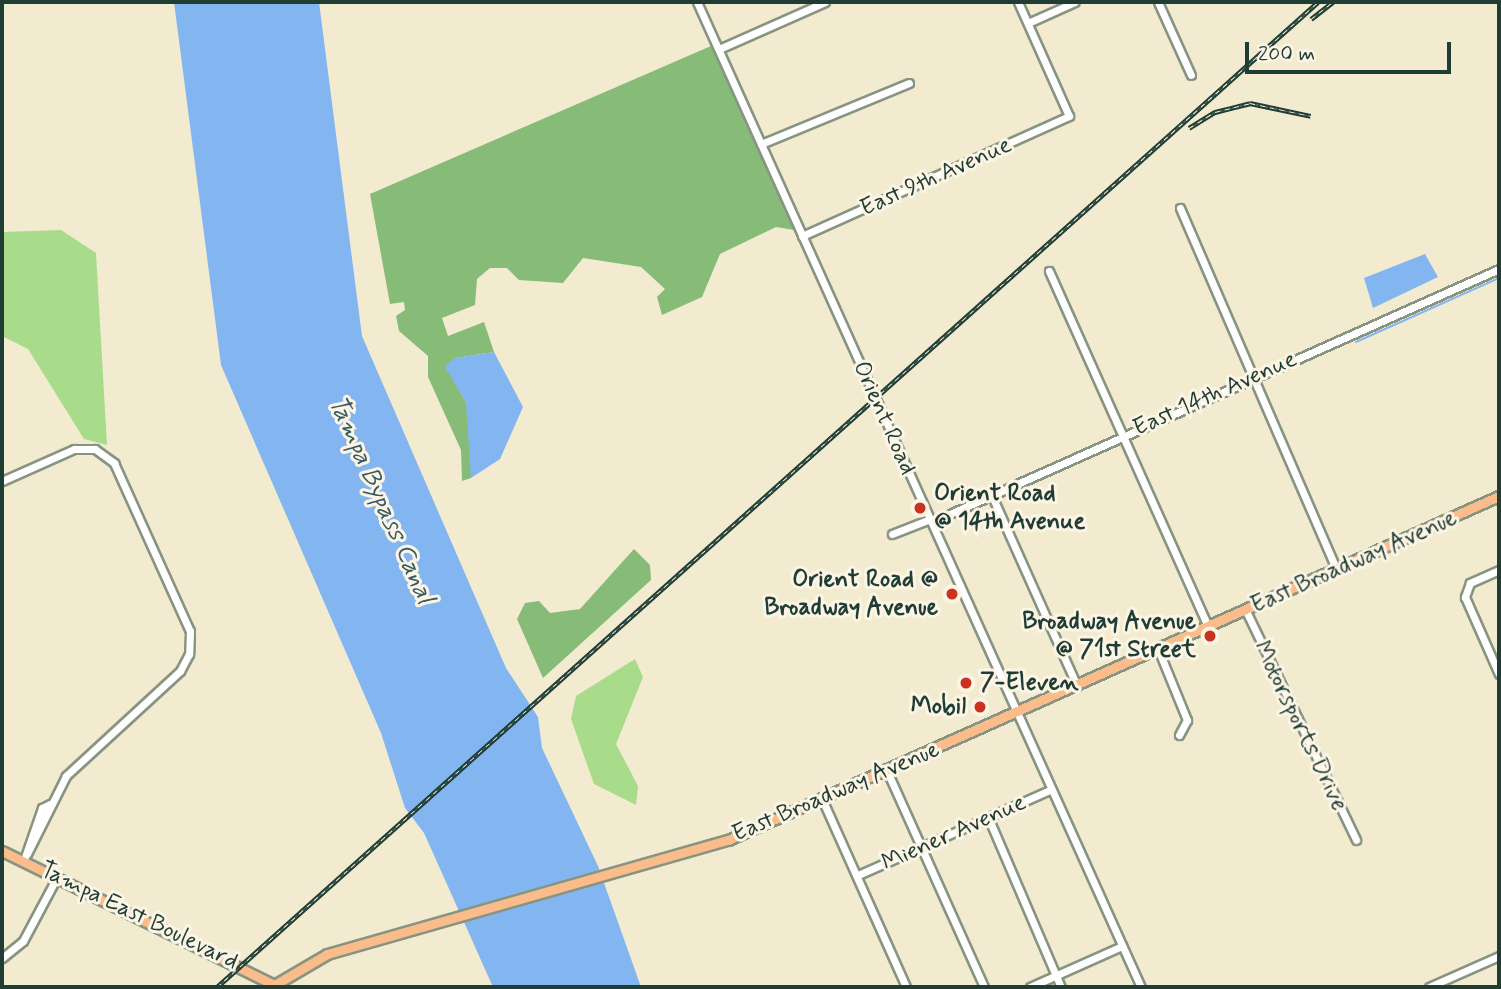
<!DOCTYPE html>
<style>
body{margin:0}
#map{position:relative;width:1501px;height:989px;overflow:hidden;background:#f2ebd0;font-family:Mynerve,sans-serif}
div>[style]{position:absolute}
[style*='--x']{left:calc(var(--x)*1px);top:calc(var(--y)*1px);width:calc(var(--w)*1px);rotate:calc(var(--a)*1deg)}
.green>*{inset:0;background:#a8dc8b}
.forest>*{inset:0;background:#86bc77}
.water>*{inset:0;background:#83b6f0}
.stream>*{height:2px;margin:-1px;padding:0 1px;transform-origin:1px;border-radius:1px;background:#83b6f0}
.roads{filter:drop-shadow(2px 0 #889482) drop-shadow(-2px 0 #889482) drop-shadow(0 2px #889482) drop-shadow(0 -2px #889482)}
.minor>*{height:7px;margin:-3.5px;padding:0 3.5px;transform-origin:3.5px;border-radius:3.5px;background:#fff}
.major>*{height:9px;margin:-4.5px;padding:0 4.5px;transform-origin:4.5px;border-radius:4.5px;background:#f9bc8a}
.rail>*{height:4.5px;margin-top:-2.25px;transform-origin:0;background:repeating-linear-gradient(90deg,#fcf5e5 0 5px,#1f3d34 0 10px);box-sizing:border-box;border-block:2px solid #1f3d34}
.dots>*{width:19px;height:19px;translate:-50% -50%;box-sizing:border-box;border:4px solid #fcf5e5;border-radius:50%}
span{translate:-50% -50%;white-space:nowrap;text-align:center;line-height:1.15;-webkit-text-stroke:6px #fcf5e5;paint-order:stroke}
.street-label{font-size:24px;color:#1f3d34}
.poi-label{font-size:24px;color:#1f3d34;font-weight:700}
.left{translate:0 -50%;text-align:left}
.right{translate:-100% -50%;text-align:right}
.water-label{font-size:26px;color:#385b63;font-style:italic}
.frame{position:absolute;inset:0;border:4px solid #1f3d34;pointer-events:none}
.scale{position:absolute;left:1245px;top:42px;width:206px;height:32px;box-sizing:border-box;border:4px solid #1f3d34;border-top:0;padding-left:9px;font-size:21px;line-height:24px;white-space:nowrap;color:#1f3d34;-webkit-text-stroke:5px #fcf5e5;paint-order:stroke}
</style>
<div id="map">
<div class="green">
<div style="clip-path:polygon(61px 230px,96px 253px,107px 445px,84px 439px,28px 349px,2px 336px,2px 232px)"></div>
<div style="clip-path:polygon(635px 659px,643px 677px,616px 744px,638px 786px,636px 805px,594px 784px,571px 719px,576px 696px)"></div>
</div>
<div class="forest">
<div style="clip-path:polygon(711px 46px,794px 230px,776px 227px,720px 254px,702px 297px,662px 315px,657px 297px,665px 289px,641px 267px,583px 258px,563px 283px,519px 280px,507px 268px,490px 268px,477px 279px,475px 305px,442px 318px,448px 336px,484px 322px,494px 352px,456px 358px,446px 367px,466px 402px,472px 431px,471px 478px,462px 481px,461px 450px,428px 377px,428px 356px,399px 331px,396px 316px,405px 310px,404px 302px,390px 304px,370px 194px)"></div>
<div style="clip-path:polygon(634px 549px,650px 565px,651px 580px,543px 678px,517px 619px,525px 603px,539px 601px,550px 613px,580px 609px)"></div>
</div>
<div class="water">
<div style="clip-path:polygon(174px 2px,319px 2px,362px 336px,506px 668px,538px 717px,542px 748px,598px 866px,641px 987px,493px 987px,424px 833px,405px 808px,381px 733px,221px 365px)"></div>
<div style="clip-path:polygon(1425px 254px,1438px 277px,1373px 308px,1364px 278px)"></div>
<div style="clip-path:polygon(494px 352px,523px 407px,500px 459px,471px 478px,466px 402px,445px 367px,455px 358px)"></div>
</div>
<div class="stream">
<div style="--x:1487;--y:270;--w:13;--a:-23"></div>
<div style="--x:1379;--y:318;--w:60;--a:-23.6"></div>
<div style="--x:1356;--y:342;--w:157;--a:-24.1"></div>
</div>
<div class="roads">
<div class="minor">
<div style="--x:697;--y:2;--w:1080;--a:65.74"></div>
<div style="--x:1158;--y:2;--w:80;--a:65.7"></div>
<div style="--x:1028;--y:23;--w:51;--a:-24.1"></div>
<div style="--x:719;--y:49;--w:116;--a:-23.9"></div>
<div style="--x:761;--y:144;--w:160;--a:-22.4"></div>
<div style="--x:1180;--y:208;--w:395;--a:66.6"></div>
<div style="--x:802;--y:236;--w:293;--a:-24.2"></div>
<div style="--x:1069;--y:116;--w:125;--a:-114.1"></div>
<div style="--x:1049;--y:271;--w:390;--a:65.9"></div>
<div style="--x:2;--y:481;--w:79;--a:-24"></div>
<div style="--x:74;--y:449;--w:21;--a:0"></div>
<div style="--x:95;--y:449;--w:24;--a:36"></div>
<div style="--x:114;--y:463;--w:184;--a:65.7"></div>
<div style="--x:190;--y:631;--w:23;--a:92"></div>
<div style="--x:189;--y:654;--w:19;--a:118"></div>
<div style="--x:180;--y:671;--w:155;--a:137.4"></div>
<div style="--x:66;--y:776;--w:87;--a:116.6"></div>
<div style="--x:992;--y:496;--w:208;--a:65.9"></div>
<div style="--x:932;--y:522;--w:621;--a:-24.05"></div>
<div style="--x:892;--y:534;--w:41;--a:-21.5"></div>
<div style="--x:1499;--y:570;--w:32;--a:156"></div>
<div style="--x:1470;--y:583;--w:15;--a:110"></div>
<div style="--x:1465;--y:597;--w:84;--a:66.2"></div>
<div style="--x:1246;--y:611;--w:254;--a:64.3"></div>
<div style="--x:1158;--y:649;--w:77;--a:67.8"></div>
<div style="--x:1187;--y:720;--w:17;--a:118"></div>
<div style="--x:887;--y:771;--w:237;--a:65.8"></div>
<div style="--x:822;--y:799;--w:206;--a:65.9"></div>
<div style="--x:988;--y:817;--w:185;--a:66.8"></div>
<div style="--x:25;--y:857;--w:52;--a:-70.9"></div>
<div style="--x:42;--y:808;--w:9;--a:-27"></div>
<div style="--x:858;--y:875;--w:210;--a:-23.9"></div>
<div style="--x:2;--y:958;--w:27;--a:-39"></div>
<div style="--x:23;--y:941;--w:72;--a:-62"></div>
<div style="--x:1030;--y:987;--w:101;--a:-24"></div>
<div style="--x:1429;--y:987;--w:77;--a:-23.9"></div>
</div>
<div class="major">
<div style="--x:2;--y:851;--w:303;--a:26.2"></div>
<div style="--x:271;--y:987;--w:65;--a:-30.5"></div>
<div style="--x:327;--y:954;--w:417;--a:-15.9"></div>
<div style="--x:728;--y:840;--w:844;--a:-24.05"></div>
</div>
</div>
<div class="rail">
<div style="--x:1311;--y:19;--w:28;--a:-38"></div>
<div style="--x:1189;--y:128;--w:31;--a:-32"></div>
<div style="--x:1215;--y:112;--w:36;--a:-14"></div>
<div style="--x:1250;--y:103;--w:62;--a:12"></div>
<div style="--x:217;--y:987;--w:1477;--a:-41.82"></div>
</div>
<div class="dots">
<div style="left:920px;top:508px;background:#c8321e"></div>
<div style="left:952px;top:594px;background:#c8321e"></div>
<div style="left:1210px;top:636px;background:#c8321e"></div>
<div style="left:966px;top:683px;background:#c8321e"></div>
<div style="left:980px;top:707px;background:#c8321e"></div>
</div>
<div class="street-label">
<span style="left:936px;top:177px;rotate:-24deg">East 9th Avenue</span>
<span style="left:1215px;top:394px;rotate:-24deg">East 14th Avenue</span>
<span style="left:884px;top:418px;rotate:66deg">Orient Road</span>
<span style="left:1354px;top:562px;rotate:-24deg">East Broadway Avenue</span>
<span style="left:1300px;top:726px;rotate:64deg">Motorsports Drive</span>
<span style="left:836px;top:792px;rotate:-23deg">East Broadway Avenue</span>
<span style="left:954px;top:833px;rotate:-24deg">Miener Avenue</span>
<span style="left:139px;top:916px;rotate:26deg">Tampa East Boulevard</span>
</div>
<div class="poi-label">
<span class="left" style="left:934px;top:508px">Orient Road<br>@ 14th Avenue</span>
<span class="right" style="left:938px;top:594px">Orient Road @<br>Broadway Avenue</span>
<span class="right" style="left:1196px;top:636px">Broadway Avenue<br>@ 71st Street</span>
<span class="left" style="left:980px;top:683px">7-Eleven</span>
<span class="right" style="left:966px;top:707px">Mobil</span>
</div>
<div class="water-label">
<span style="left:380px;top:500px;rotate:66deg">Tampa Bypass Canal</span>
</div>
<div class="frame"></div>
<div class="scale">200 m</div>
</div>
